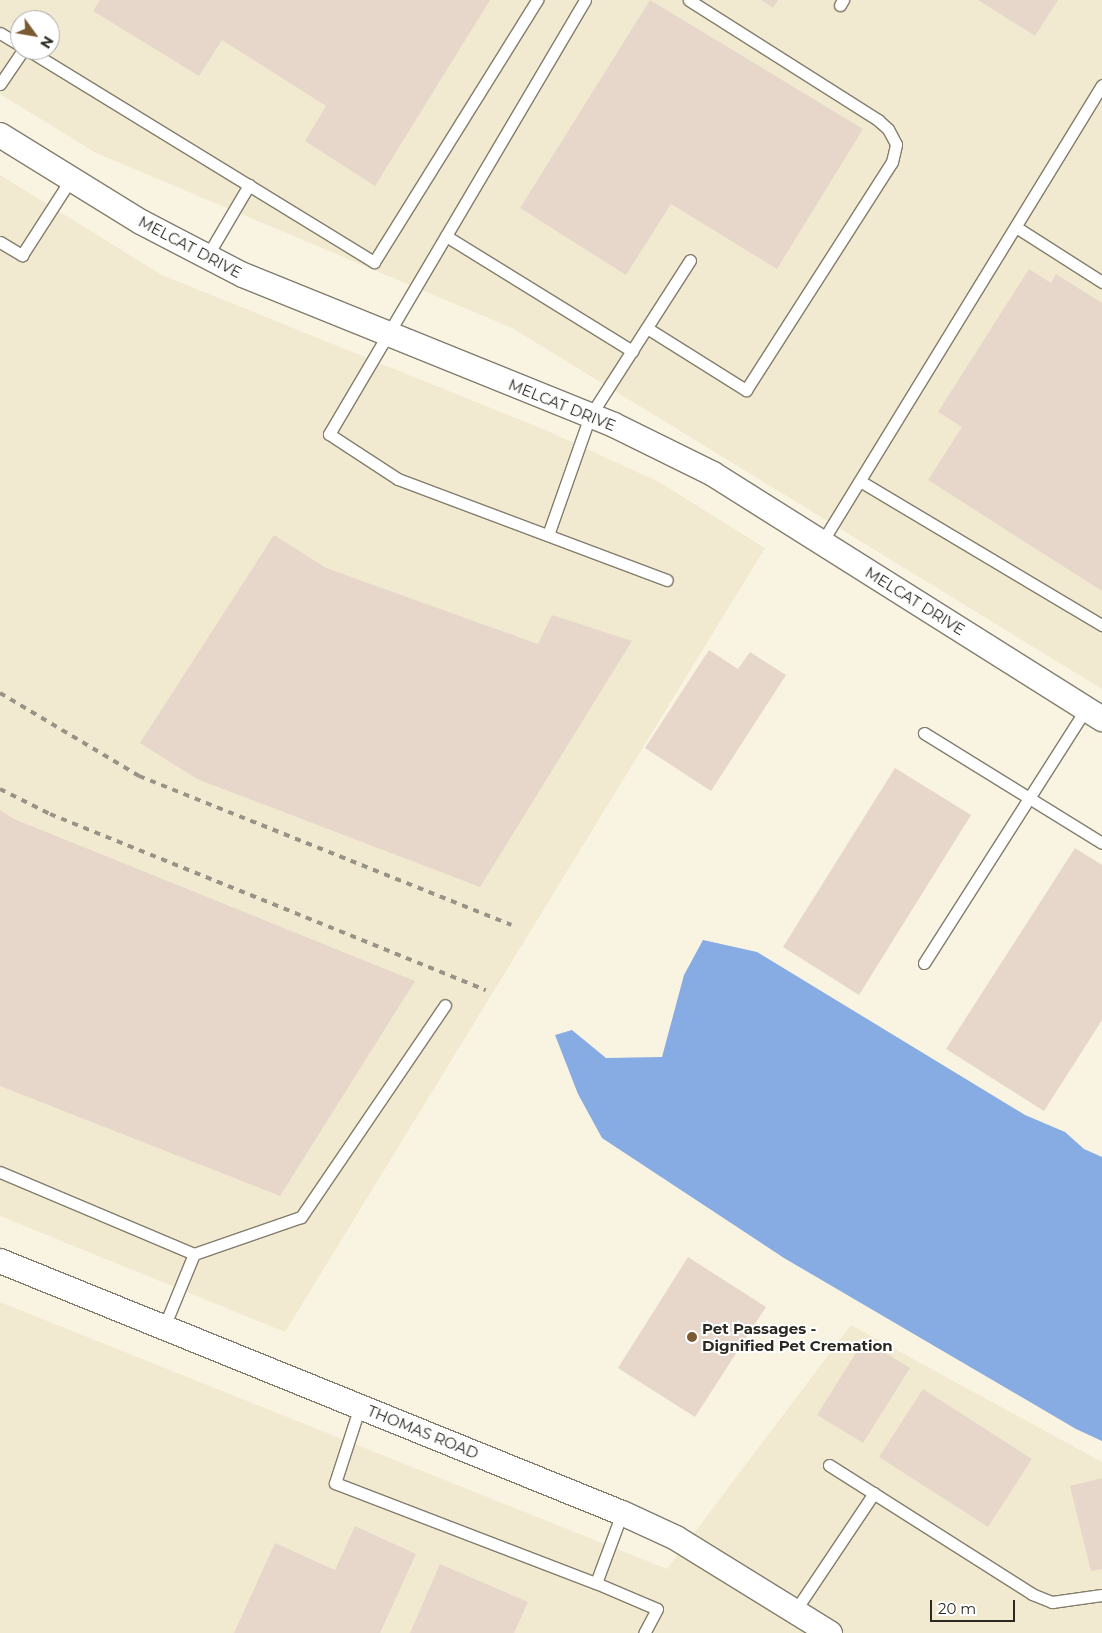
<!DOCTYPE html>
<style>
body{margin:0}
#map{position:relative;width:1102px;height:1633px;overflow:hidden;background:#f9f3e1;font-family:Montserrat,sans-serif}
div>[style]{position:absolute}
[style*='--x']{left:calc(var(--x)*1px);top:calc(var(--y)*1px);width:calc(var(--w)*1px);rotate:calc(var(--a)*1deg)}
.built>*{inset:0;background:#f2ead0}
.water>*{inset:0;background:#87abe3}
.building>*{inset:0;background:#e7d7ca}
.roads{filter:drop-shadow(1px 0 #827d6d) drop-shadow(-1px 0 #827d6d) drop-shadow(0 1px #827d6d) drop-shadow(0 -1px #827d6d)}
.service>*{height:11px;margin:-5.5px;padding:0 5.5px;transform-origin:5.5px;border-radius:5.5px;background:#fff}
.minor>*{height:24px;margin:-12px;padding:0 12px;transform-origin:12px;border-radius:12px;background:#fff}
.rail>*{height:4px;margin-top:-2px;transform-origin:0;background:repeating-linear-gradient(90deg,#979386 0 6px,transparent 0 12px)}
.dots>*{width:14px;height:14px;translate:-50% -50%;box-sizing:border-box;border:2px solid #fff;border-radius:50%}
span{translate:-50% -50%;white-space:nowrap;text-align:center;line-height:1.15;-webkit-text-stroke:4px #fff;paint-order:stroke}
.street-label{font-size:15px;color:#2a2821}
.poi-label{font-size:15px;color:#2a2821;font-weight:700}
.left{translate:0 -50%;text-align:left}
.north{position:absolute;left:10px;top:10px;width:50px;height:50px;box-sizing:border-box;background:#fff;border:1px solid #aaa9a6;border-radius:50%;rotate:122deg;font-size:14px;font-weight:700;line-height:20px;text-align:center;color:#2a2821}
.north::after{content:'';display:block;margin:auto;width:18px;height:22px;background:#7b5931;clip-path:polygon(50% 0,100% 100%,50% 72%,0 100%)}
.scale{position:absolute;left:930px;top:1600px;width:85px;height:22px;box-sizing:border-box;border:2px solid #2a2821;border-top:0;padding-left:6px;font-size:15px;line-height:18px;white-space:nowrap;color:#2a2821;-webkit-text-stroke:4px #fff;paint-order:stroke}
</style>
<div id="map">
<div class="built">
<div style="clip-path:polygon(evenodd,0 0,1102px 0,1102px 689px,512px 328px,96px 153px,0 94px,0 0,20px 20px,50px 20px,50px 50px,20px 50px,20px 20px)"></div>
<div style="clip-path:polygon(0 175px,162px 275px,548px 431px,659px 482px,765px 548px,285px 1332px,0 1216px)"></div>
<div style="clip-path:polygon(0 1302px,667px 1569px,851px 1325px,1102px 1462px,1102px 1633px,0 1633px)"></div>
</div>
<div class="water">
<div style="clip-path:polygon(703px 940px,757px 952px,1025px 1115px,1065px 1132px,1084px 1149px,1102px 1157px,1102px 1441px,1076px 1429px,784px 1258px,602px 1138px,578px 1094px,555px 1035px,572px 1030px,606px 1058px,662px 1057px,684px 975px)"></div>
</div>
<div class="building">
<div style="clip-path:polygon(100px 0,490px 0,375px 186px,305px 141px,326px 106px,222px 40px,199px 76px,93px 11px)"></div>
<div style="clip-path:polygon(650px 0,863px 129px,777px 269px,671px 204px,626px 275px,520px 208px)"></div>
<div style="clip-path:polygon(761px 0,778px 0,773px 8px)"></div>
<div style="clip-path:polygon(978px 0,1058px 0,1035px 36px)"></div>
<div style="clip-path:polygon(1029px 269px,1051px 283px,1056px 274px,1102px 303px,1102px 591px,928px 480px,962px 427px,938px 412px)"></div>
<div style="clip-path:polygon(274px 535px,326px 568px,538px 644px,552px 615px,632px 641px,480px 887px,197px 779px,140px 743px)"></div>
<div style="clip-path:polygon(709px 650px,738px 669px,750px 652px,786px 675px,711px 791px,645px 748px)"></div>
<div style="clip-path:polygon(895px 768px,971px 815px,859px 995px,783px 947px)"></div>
<div style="clip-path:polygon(0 810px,14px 819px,415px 981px,280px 1196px,0 1086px)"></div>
<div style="clip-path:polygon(1075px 848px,1102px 865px,1102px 1020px,1044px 1111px,946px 1049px)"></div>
<div style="clip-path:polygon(688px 1257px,766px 1307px,695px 1417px,618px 1368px)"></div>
<div style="clip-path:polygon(864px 1340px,910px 1368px,863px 1443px,817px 1415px)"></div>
<div style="clip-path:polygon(923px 1389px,1032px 1459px,988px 1527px,879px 1457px)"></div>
<div style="clip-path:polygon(1102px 1478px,1102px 1569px,1091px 1571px,1070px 1486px)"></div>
<div style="clip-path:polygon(355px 1526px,416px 1554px,380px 1633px,234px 1633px,275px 1543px,335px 1570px)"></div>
<div style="clip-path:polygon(440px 1564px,528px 1602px,514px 1633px,410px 1633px)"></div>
</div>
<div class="roads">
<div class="service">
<div style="--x:585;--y:0;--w:504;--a:120.53"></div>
<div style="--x:329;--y:434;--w:82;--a:33.1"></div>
<div style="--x:398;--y:479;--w:287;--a:20.6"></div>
<div style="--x:840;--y:5;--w:6;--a:-59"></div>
<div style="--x:0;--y:33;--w:23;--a:31"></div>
<div style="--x:28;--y:50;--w:406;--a:31.5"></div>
<div style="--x:374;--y:262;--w:309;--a:-58.1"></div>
<div style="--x:0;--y:84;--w:41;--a:-55.9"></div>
<div style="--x:1016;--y:227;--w:102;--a:32.6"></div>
<div style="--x:446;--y:236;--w:219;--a:31.7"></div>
<div style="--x:0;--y:242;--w:26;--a:31"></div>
<div style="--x:22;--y:255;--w:90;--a:-57.2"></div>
<div style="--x:206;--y:258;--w:85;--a:-59.5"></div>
<div style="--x:647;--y:328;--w:117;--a:32.1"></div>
<div style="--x:746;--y:390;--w:271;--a:-57.4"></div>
<div style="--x:892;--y:162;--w:18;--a:-77"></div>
<div style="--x:896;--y:144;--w:17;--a:-118"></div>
<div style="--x:888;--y:129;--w:13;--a:-138"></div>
<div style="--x:878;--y:120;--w:224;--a:-147.6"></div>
<div style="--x:860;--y:481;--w:282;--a:30.8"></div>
<div style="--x:548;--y:535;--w:126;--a:-70.6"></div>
<div style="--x:590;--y:416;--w:185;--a:-57.3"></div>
<div style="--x:822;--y:542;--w:536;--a:-58.5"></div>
<div style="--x:924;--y:733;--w:209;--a:31.7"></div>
<div style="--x:924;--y:963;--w:301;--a:-57.5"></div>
<div style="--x:0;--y:1172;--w:211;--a:22.9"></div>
<div style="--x:164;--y:1327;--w:79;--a:-67.7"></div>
<div style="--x:194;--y:1254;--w:113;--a:-19.1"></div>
<div style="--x:301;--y:1217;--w:256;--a:-55.8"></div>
<div style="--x:360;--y:1406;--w:81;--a:108"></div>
<div style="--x:335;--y:1483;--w:280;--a:21"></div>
<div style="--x:596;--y:1583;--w:75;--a:-69.6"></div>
<div style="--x:829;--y:1465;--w:241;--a:32.4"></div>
<div style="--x:1032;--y:1594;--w:22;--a:22"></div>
<div style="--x:1052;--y:1602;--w:50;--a:-8"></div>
<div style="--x:596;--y:1583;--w:66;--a:23.1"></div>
<div style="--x:657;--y:1609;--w:27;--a:118"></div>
<div style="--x:795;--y:1611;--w:142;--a:-56.2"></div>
</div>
<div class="minor">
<div style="--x:0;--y:135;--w:166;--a:31.7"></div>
<div style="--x:141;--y:222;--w:115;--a:27.5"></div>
<div style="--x:243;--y:275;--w:400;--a:22"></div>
<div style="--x:614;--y:425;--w:110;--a:26.3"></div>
<div style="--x:713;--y:474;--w:460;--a:32.2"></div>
<div style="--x:0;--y:1261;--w:671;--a:22.06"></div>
<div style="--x:622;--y:1513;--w:60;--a:24.8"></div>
<div style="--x:676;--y:1538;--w:181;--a:31.7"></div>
</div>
</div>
<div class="rail">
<div style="--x:0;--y:693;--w:162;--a:30.8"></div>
<div style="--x:139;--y:776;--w:401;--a:21.8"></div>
<div style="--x:0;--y:789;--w:56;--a:26.6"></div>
<div style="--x:50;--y:814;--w:470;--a:22"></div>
</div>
<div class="dots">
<div style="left:692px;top:1337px;background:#7b5931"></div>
</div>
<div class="street-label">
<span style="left:190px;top:247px;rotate:28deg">MELCAT DRIVE</span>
<span style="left:562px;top:405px;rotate:22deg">MELCAT DRIVE</span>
<span style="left:915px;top:601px;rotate:32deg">MELCAT DRIVE</span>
<span style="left:423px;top:1432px;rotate:22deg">THOMAS ROAD</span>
</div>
<div class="poi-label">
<span class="left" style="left:702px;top:1337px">Pet Passages -<br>Dignified Pet Cremation</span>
</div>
<div class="north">N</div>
<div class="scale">20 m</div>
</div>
